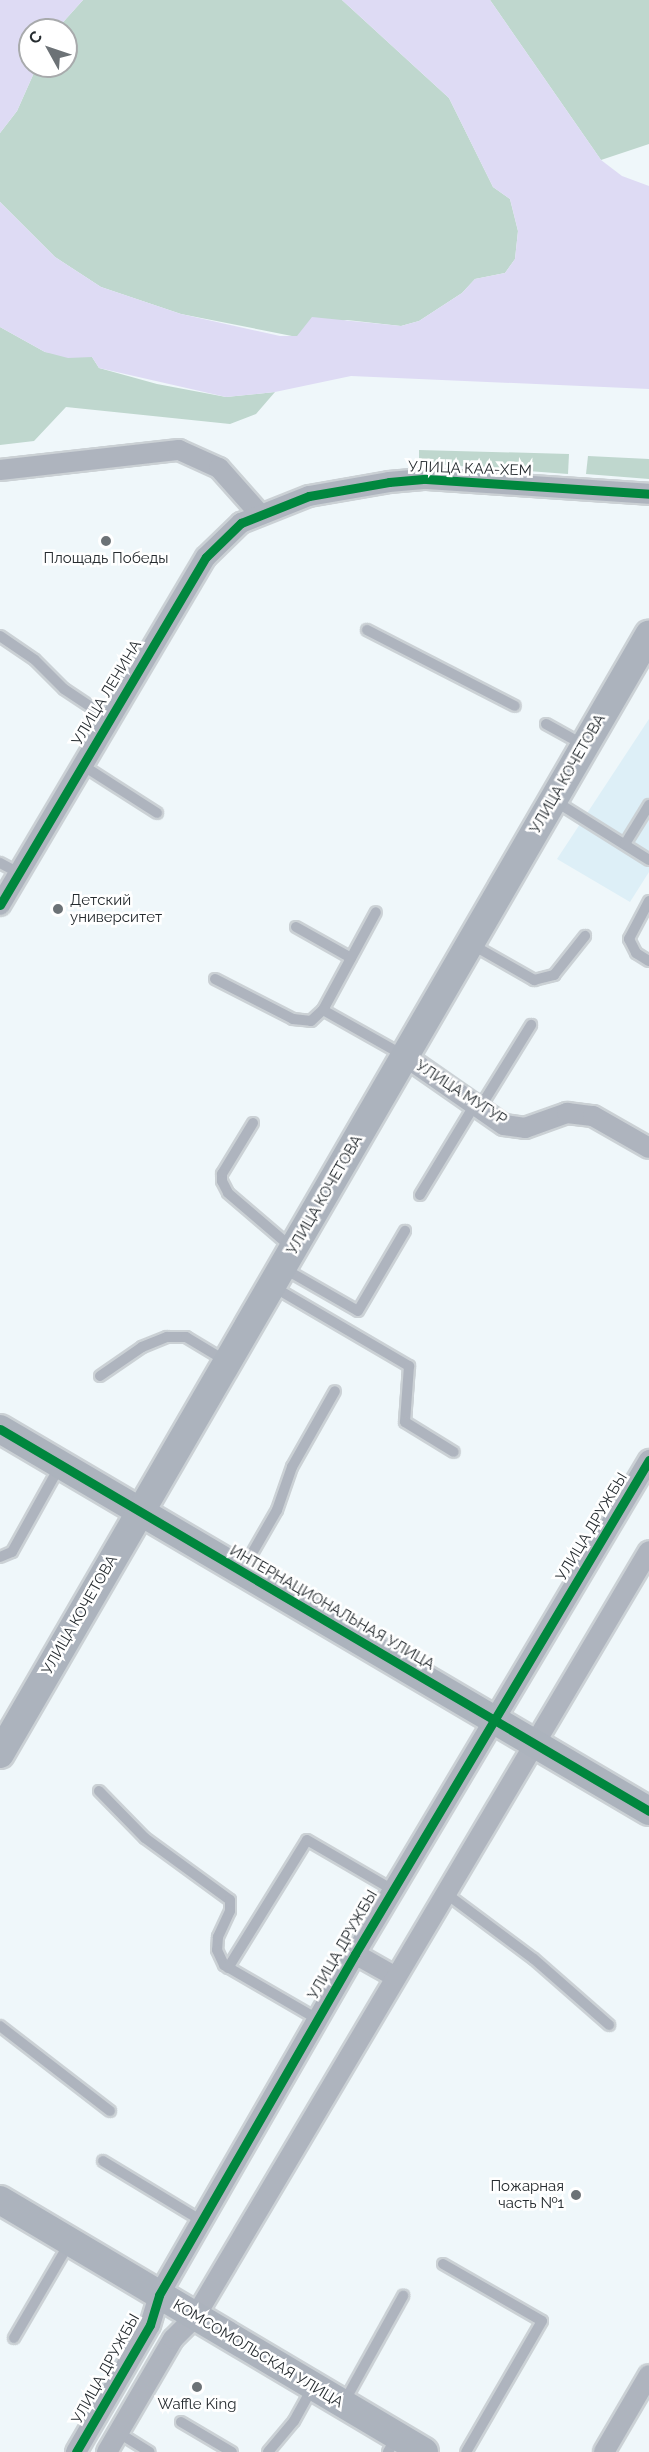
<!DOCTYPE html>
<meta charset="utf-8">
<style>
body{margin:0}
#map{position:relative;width:649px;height:2452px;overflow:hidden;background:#eff7fa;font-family:Raleway,sans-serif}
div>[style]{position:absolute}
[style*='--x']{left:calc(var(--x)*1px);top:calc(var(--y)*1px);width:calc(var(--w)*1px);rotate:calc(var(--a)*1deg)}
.built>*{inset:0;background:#ddeff7}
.forest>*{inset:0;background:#bfd7ce}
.water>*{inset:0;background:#dedbf4}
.roads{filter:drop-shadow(2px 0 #cbd1d5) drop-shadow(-2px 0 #cbd1d5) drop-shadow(0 2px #cbd1d5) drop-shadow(0 -2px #cbd1d5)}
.lane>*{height:10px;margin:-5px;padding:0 5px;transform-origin:5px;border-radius:5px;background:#aeb4be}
.street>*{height:20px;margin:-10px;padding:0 10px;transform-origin:10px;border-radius:10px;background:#aeb4be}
.secondary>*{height:28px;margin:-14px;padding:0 14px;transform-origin:14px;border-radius:14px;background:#acb3bd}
.cycleway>*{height:9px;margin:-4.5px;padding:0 4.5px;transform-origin:4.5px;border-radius:4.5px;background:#00873e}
.dots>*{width:16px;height:16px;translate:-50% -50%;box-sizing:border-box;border:3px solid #fff;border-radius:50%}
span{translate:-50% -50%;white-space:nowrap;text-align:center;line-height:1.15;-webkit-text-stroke:5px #fff;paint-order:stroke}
.street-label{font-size:15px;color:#252b2f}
.poi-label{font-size:15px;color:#252b2f}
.left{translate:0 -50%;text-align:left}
.right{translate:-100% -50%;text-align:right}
.north{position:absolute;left:18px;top:18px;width:60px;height:60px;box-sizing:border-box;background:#fff;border:2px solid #a8aaac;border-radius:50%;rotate:310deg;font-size:16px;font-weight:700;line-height:24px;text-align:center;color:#252b2f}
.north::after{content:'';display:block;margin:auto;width:21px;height:27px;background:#6c7276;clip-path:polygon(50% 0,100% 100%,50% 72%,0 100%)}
</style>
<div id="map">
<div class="built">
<div style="clip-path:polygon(649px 719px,649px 872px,630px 902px,557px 859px)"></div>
</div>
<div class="forest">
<div style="clip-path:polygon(83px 0,342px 0,449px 98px,493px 187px,510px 199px,518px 231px,515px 259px,505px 273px,475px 279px,462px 293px,419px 321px,401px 326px,347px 320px,304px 329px,297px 337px,181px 314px,101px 287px,55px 257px,0 202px,0 133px,17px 111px,37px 66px,66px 66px,66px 30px,56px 30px)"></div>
<div style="clip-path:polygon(490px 0,649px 0,649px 144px,601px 160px)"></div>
<div style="clip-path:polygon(0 327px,45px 352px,92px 357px,99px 368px,157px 384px,226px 397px,275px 392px,256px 414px,230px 424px,66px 407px,34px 441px,0 445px)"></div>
<div style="clip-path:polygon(419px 450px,569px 454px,568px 474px,419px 463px)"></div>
<div style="clip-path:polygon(588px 456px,649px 459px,649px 479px,586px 474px)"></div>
</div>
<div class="water">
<div style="clip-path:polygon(0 0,83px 0,56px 30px,30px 30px,30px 66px,37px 66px,17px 111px,0 133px)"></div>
<div style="clip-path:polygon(342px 0,490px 0,601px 160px,622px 176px,649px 186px,649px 389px,351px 376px,275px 392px,226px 397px,99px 368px,92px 357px,68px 358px,45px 352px,0 327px,0 202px,55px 257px,101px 287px,181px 314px,280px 336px,297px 336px,312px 317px,401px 326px,419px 321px,462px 293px,475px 279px,505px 273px,515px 259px,518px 231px,510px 199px,493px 187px,449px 98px)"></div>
</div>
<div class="roads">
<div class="lane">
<div style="--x:367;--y:630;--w:166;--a:27.2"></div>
<div style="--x:0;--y:636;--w:42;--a:34.4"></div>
<div style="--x:35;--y:660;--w:41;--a:45"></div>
<div style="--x:64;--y:689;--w:54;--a:33.7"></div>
<div style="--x:546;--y:724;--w:43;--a:28.9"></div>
<div style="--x:82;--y:765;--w:89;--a:32.6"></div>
<div style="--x:555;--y:801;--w:111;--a:32.1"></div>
<div style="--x:625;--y:844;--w:46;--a:-58.4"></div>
<div style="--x:0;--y:863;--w:21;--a:28"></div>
<div style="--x:649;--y:901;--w:43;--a:117.8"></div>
<div style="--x:629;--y:939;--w:16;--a:63"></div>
<div style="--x:636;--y:953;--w:15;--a:32"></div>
<div style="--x:296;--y:927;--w:63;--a:29.4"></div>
<div style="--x:471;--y:944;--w:73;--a:29.7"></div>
<div style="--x:534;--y:980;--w:21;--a:-14"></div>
<div style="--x:554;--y:975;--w:50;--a:-51.5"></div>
<div style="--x:215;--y:979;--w:88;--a:27.1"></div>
<div style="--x:293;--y:1019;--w:18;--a:6"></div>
<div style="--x:311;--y:1021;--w:16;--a:-43"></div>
<div style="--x:323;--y:1010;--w:111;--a:-61.6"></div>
<div style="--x:323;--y:1010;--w:92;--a:29.4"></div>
<div style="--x:253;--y:1123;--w:60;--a:121.3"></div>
<div style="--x:222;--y:1174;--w:7;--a:90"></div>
<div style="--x:222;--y:1181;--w:13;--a:63"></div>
<div style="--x:228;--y:1193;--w:83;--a:40.6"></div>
<div style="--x:420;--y:1195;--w:104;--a:-58.8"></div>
<div style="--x:474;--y:1106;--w:14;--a:-34"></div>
<div style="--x:486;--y:1098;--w:86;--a:-58.3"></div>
<div style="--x:283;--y:1268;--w:86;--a:29.8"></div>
<div style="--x:358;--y:1311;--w:93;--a:-59.6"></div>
<div style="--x:272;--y:1286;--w:159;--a:30.3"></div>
<div style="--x:409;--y:1366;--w:56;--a:94.1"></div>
<div style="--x:405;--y:1422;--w:57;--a:31.5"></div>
<div style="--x:100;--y:1376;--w:51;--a:-34.6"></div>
<div style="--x:142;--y:1347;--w:27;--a:-22"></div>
<div style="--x:167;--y:1337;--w:19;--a:0"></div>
<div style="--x:186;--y:1337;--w:47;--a:31"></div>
<div style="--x:0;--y:1557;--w:13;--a:-23"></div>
<div style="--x:12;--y:1552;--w:101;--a:-60.9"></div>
<div style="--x:243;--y:1569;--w:68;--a:-60"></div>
<div style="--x:277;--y:1510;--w:46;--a:-70.8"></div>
<div style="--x:292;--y:1467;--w:87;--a:-60.5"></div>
<div style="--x:99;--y:1791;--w:66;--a:45.6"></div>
<div style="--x:145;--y:1838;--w:105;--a:36.1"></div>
<div style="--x:230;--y:1900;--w:11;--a:90"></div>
<div style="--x:230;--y:1911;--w:29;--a:115"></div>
<div style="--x:218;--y:1937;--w:13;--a:94"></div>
<div style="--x:217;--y:1950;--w:17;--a:65"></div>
<div style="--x:224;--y:1965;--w:108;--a:30.1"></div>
<div style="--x:444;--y:1892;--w:112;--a:36.7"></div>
<div style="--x:534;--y:1959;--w:100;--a:41.3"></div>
<div style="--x:228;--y:1968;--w:150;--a:-58.3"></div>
<div style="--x:307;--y:1840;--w:99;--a:30.2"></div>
<div style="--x:0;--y:2026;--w:139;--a:37.7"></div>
<div style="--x:103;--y:2161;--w:116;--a:31.2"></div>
<div style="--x:443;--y:2264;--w:114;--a:29.9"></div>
<div style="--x:542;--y:2321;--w:151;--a:120.1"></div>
<div style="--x:14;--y:2338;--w:111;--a:-59.7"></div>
<div style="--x:343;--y:2404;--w:124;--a:-60.9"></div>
<div style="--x:181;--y:2422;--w:59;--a:30.5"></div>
<div style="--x:119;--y:2433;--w:36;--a:32"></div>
<div style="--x:268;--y:2452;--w:40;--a:-50"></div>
<div style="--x:294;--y:2421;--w:39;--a:-61"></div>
<div style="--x:388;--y:2452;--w:18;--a:-61"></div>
</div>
<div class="street">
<div style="--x:0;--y:470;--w:180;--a:-6.4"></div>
<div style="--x:179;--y:450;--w:44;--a:24.2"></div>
<div style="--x:219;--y:468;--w:60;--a:48.4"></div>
<div style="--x:0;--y:905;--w:404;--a:-59.4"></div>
<div style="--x:206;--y:557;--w:49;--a:-44.2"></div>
<div style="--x:241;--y:523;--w:73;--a:-21.7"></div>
<div style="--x:309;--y:496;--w:81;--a:-9.9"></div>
<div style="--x:389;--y:482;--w:37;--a:-5"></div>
<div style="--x:426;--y:479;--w:224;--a:3.8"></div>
<div style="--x:406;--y:1057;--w:119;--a:34.8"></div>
<div style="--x:504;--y:1125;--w:21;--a:8"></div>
<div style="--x:525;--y:1128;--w:45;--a:-19.7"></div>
<div style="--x:567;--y:1113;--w:26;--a:7"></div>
<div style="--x:593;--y:1116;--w:64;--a:29.7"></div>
<div style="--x:355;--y:1954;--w:45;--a:29.4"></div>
<div style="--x:76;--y:2452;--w:147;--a:-59.8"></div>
<div style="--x:150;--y:2325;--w:31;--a:-73"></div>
<div style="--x:159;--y:2295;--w:393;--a:-60.1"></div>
<div style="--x:355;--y:1954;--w:575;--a:-59.24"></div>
<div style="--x:107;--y:2452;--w:131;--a:-59.7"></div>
<div style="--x:173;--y:2339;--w:31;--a:-45"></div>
<div style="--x:195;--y:2317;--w:890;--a:-59.35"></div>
<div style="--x:604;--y:2452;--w:89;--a:-59.7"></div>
</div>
<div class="secondary">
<div style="--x:0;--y:1429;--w:753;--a:30.48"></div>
<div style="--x:0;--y:1754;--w:1294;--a:-59.89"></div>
<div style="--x:0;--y:2200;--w:493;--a:30.7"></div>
</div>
</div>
<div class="cycleway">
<div style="--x:0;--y:905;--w:404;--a:-59.4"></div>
<div style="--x:206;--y:557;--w:49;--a:-44.2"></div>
<div style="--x:241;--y:523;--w:73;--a:-21.7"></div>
<div style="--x:309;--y:496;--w:81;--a:-9.9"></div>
<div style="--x:389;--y:482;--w:37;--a:-5"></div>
<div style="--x:426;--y:479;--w:224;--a:3.8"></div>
<div style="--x:0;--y:1429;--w:753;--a:30.48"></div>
<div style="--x:76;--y:2452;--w:147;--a:-59.8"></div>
<div style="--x:150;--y:2325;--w:31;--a:-73"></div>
<div style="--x:159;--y:2295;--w:393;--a:-60.1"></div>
<div style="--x:355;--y:1954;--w:575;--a:-59.24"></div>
</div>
<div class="dots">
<div style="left:106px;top:541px;background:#6c7276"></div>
<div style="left:58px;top:909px;background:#6c7276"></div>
<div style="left:576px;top:2195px;background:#6c7276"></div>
<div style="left:197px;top:2387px;background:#6c7276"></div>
</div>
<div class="street-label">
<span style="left:470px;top:469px;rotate:2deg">УЛИЦА КАА-ХЕМ</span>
<span style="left:107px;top:693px;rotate:-59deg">УЛИЦА ЛЕНИНА</span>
<span style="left:568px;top:774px;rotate:-60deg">УЛИЦА КОЧЕТОВА</span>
<span style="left:461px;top:1093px;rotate:33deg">УЛИЦА МУГУР</span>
<span style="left:325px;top:1195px;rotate:-60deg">УЛИЦА КОЧЕТОВА</span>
<span style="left:592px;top:1527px;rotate:-59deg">УЛИЦА ДРУЖБЫ</span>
<span style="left:332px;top:1608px;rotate:30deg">ИНТЕРНАЦИОНАЛЬНАЯ УЛИЦА</span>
<span style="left:80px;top:1615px;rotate:-60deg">УЛИЦА КОЧЕТОВА</span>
<span style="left:343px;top:1945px;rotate:-60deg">УЛИЦА ДРУЖБЫ</span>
<span style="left:258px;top:2354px;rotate:31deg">КОМСОМОЛЬСКАЯ УЛИЦА</span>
<span style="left:106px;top:2369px;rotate:-61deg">УЛИЦА ДРУЖБЫ</span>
</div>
<div class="poi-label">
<span style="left:106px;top:559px">Площадь Победы</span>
<span class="left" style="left:70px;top:909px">Детский<br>университет</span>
<span class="right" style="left:564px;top:2195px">Пожарная<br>часть №1</span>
<span style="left:197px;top:2405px">Waffle King</span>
</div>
<div class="north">С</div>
</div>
